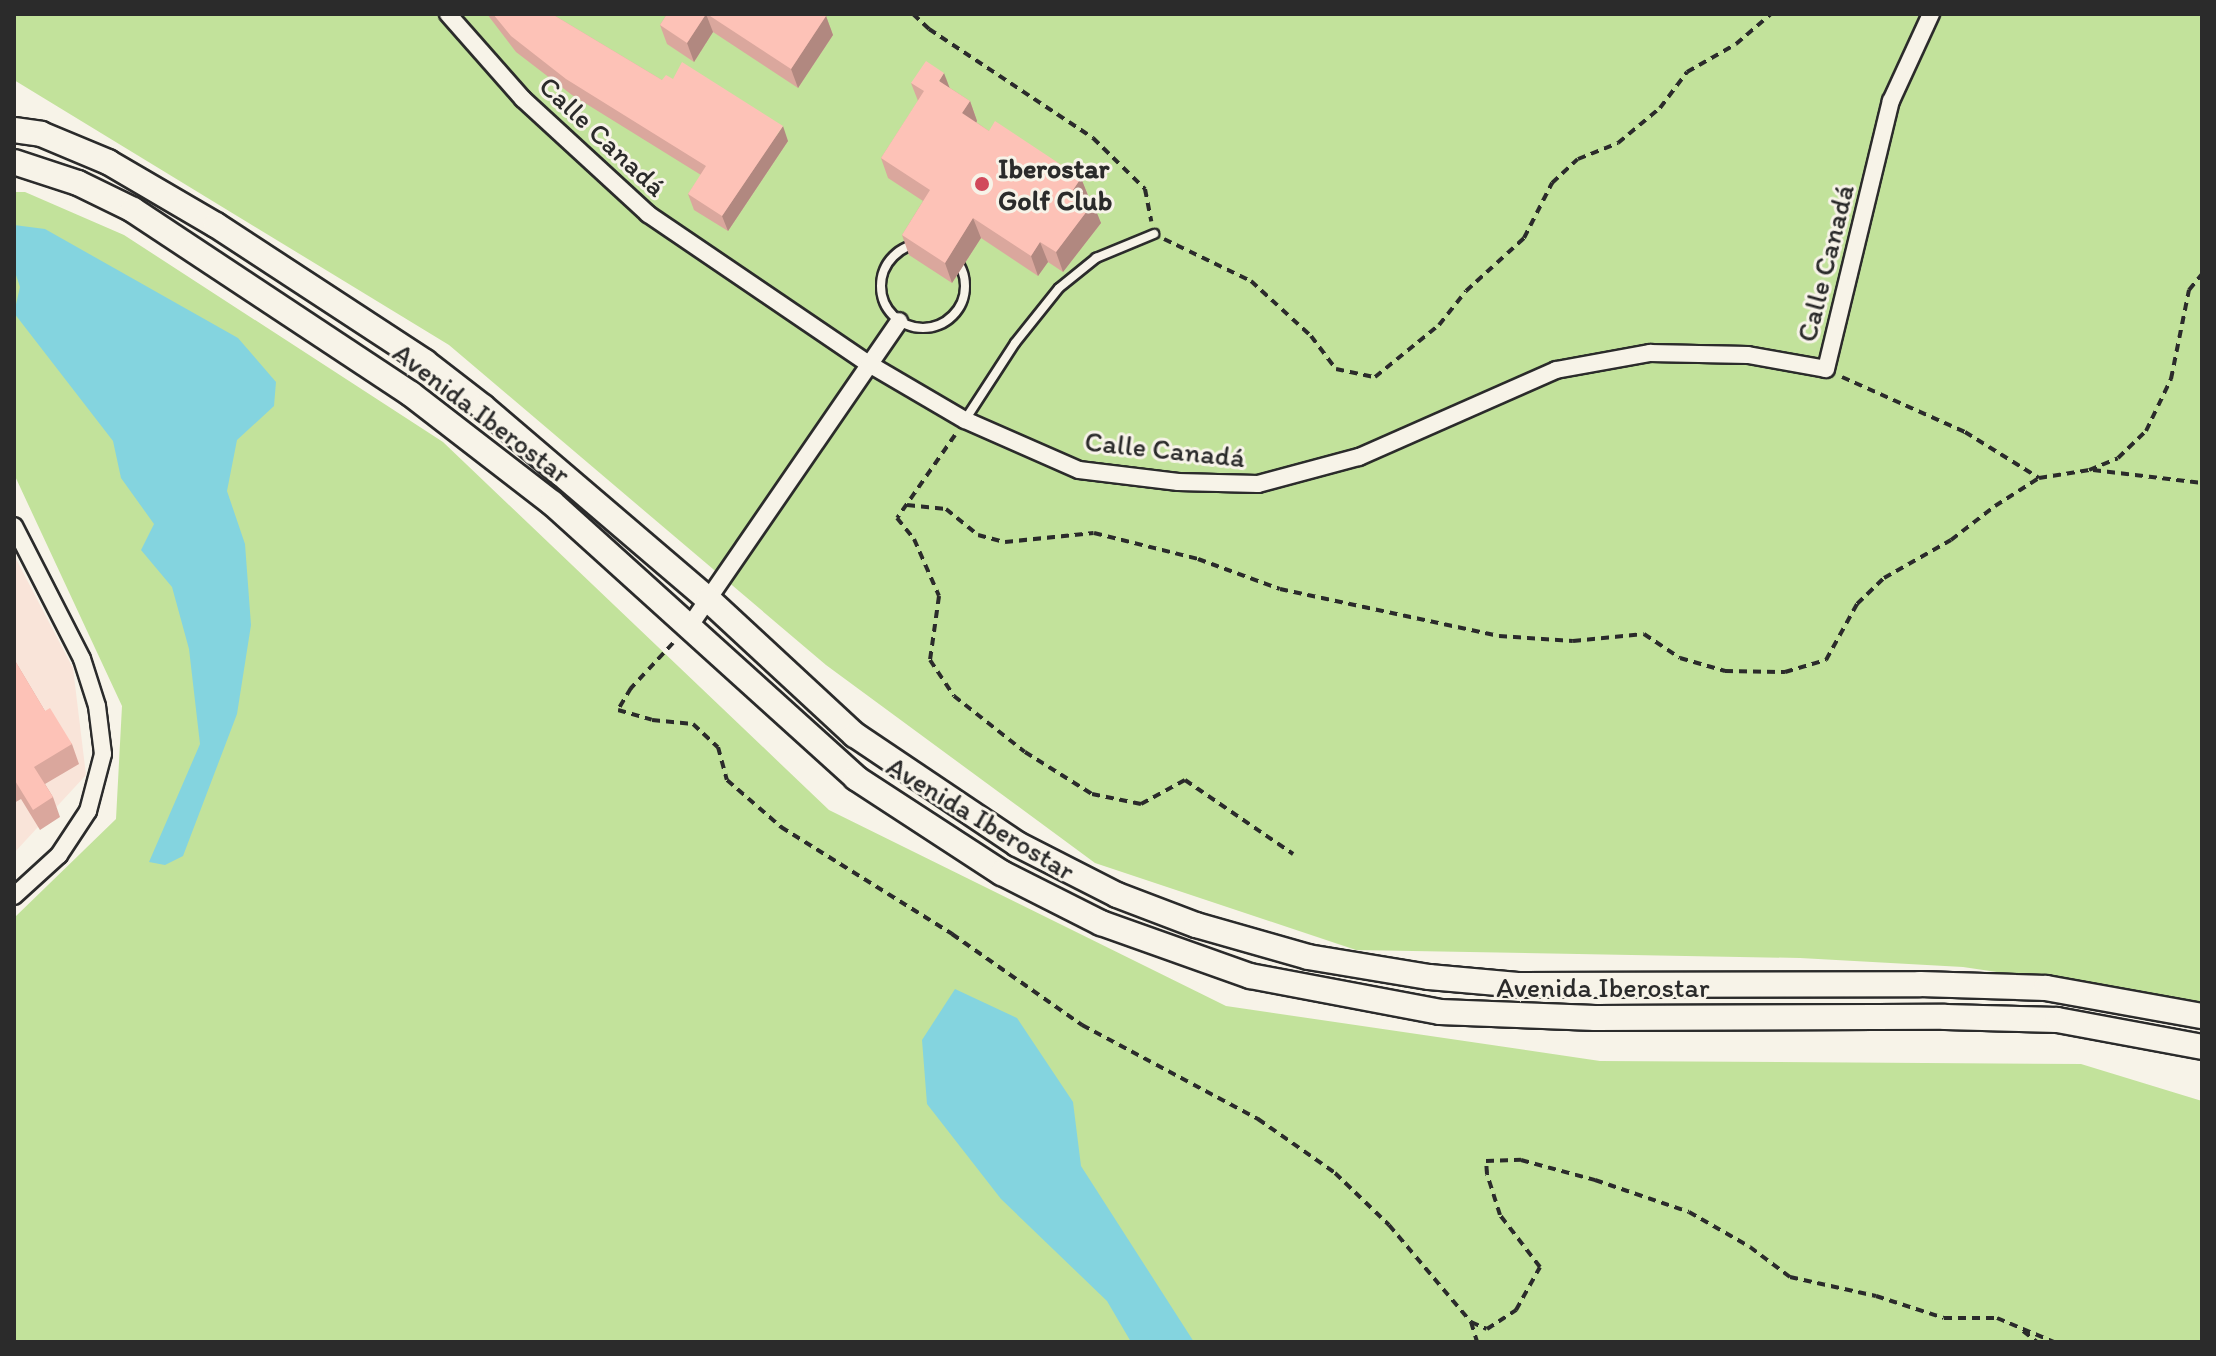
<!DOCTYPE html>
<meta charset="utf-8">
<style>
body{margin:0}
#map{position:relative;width:2216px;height:1356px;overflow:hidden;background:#f7f3e8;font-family:Itim,sans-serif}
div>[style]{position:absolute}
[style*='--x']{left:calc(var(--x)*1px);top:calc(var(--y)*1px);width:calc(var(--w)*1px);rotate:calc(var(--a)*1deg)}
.built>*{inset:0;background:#f9e4d9}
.green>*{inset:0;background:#c2e29b}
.water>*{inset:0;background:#84d4df}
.path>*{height:4px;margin-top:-2px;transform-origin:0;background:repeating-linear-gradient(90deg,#2b2b2b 0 8px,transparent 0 14px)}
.roads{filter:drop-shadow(2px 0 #2b2b2b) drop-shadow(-2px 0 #2b2b2b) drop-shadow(0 2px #2b2b2b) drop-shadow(0 -2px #2b2b2b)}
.lane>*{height:8px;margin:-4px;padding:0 4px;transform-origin:4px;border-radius:4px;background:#f7f3e8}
.lane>.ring{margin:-4px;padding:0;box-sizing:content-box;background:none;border:8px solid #f7f3e8;border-radius:50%}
.street>*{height:16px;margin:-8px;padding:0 8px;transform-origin:8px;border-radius:8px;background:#f7f3e8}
.secondary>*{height:24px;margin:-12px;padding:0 12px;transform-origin:12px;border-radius:12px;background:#f7f3e8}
.wall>*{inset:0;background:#daa79d}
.shaded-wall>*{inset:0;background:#b18880}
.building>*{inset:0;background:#fdc2b7}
.dots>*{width:22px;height:22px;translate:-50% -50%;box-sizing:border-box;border:4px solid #f7f3e8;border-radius:50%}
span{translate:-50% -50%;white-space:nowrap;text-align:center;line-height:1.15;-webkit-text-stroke:6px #f7f3e8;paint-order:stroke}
.street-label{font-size:28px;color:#2b2b2b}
.poi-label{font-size:28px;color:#2b2b2b;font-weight:700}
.left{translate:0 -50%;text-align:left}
.frame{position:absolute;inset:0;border:16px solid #2b2b2b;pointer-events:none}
</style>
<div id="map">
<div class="built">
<div style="clip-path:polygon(14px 555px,73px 668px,86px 775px,14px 853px)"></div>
</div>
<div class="green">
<div style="clip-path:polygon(14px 14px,2202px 14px,2202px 1002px,1963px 967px,1800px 958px,1356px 950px,1095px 863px,826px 665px,449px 345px,14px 80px)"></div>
<div style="clip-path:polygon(14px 192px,25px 192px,124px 235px,443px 442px,829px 810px,1226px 1006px,1600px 1061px,2081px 1064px,2202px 1101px,2202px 1342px,14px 1342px,14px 918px,116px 819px,122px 706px,14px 474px)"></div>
</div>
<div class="water">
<div style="clip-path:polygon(14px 225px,45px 229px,238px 338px,276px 382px,274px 406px,237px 440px,227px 491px,245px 544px,251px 625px,237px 714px,183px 856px,165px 865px,149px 862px,200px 744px,189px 649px,172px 587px,141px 550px,154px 524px,121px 478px,113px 441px,14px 313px,20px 287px,14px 269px)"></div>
<div style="clip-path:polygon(955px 989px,1017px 1018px,1073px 1102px,1081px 1166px,1194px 1342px,1131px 1342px,1107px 1301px,1001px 1199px,927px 1104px,922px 1040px)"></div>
</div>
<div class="path">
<div style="--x:913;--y:14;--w:22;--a:43"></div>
<div style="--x:929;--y:29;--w:197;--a:33.6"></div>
<div style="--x:1093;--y:138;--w:73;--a:44.4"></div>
<div style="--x:1145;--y:189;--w:33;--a:79"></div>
<div style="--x:1164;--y:239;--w:97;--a:25.8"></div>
<div style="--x:1251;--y:281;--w:81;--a:42.5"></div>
<div style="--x:1311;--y:336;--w:41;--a:52.9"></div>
<div style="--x:1336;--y:369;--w:40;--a:12"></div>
<div style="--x:1375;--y:377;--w:82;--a:-39.1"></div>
<div style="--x:1439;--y:325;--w:43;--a:-51.5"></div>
<div style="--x:1466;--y:291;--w:79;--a:-42.4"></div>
<div style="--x:1524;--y:238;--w:62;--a:-63"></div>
<div style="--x:1552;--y:183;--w:35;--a:-43"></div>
<div style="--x:1578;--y:159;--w:43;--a:-21.8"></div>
<div style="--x:1618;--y:143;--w:55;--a:-39.8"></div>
<div style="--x:1660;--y:108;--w:45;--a:-53.1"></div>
<div style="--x:1687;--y:72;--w:56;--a:-29.7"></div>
<div style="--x:1736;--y:44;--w:46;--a:-40.6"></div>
<div style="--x:1842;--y:377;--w:135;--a:24.1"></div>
<div style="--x:1965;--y:432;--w:87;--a:31.9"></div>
<div style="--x:955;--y:435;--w:101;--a:124.9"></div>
<div style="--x:897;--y:518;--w:27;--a:51"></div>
<div style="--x:914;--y:539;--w:62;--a:66.3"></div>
<div style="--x:939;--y:596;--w:65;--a:98"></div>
<div style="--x:930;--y:660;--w:43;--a:56.3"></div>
<div style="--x:954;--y:696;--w:90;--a:38.3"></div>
<div style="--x:1025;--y:752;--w:79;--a:32.1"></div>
<div style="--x:1092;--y:794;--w:50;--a:11.5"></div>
<div style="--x:1141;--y:804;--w:50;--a:-28.6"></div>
<div style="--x:1185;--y:780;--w:131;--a:34.4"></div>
<div style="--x:2093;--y:470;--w:110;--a:6.8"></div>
<div style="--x:907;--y:505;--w:39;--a:6"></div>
<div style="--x:946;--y:509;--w:41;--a:39.1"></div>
<div style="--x:978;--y:535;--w:28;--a:15"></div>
<div style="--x:1005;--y:542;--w:89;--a:-5.8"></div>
<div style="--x:1094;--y:533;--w:107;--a:14"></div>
<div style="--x:1198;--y:559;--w:87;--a:20.1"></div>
<div style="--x:1280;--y:589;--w:224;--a:12.1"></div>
<div style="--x:1499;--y:636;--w:74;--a:3.9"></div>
<div style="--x:1573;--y:641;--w:71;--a:-5.6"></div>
<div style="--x:1644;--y:634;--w:43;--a:33.7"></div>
<div style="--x:1680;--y:658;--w:47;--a:16.1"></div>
<div style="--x:1725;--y:671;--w:60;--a:1"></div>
<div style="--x:1785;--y:672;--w:43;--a:-16.3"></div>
<div style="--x:1826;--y:660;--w:64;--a:-61"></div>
<div style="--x:1857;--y:604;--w:37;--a:-44"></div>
<div style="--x:1884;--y:578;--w:77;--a:-29.6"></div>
<div style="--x:1951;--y:540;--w:56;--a:-37.7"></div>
<div style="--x:1995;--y:506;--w:52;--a:-32.5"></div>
<div style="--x:2039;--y:478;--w:51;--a:-9.1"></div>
<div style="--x:2089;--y:470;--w:31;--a:-22"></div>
<div style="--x:2118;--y:458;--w:39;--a:-44"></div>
<div style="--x:2146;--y:431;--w:58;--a:-64.3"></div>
<div style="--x:2171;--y:379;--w:91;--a:-78.6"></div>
<div style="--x:2189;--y:290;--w:21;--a:-51"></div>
<div style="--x:673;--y:643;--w:62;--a:133"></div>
<div style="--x:631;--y:688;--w:26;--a:121"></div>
<div style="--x:618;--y:710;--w:35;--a:16"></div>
<div style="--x:652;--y:720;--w:41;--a:5.6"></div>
<div style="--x:693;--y:724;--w:34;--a:43"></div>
<div style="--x:718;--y:747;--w:34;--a:75"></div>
<div style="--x:727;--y:780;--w:72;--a:41"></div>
<div style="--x:781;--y:827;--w:202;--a:32"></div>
<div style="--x:952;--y:934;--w:159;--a:35"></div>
<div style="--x:1082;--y:1025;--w:200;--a:28.1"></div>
<div style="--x:1258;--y:1119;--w:94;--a:35"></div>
<div style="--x:1335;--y:1173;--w:75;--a:43.9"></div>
<div style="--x:1389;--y:1225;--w:127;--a:49.8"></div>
<div style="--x:1471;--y:1322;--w:17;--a:24"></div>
<div style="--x:1487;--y:1329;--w:35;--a:-33"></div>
<div style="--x:1516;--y:1310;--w:49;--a:-60.8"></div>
<div style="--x:1540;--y:1267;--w:66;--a:-127.6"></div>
<div style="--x:1500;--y:1215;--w:43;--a:-107.6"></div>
<div style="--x:1487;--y:1174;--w:13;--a:-94"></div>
<div style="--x:1486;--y:1161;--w:35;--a:-2"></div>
<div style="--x:1521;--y:1160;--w:77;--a:15.1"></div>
<div style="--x:1595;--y:1180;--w:99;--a:18.8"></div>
<div style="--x:1689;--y:1212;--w:70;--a:29.8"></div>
<div style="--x:1750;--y:1247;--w:50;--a:36.9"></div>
<div style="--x:1790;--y:1277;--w:88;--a:12.5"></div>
<div style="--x:1876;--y:1296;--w:71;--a:17.9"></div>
<div style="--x:1944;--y:1318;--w:53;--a:0"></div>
<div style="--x:1997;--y:1318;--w:62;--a:22.8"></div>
<div style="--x:1471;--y:1322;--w:21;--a:73"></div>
<div style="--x:2023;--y:1331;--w:18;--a:38"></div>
</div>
<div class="roads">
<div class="lane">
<div class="ring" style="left:881px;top:244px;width:76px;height:76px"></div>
<div style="--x:965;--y:420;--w:92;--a:-57"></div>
<div style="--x:1015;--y:343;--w:70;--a:-51.3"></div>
<div style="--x:1059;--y:288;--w:48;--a:-39"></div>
<div style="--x:1096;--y:258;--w:63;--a:-22.5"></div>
</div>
<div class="street">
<div style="--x:448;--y:14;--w:113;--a:48.6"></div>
<div style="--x:523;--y:99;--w:170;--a:42.6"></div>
<div style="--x:648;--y:214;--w:267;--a:34.2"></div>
<div style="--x:869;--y:364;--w:111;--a:30.3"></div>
<div style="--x:965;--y:420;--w:124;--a:23.7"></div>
<div style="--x:1079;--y:470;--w:100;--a:6.9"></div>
<div style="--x:1178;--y:482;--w:80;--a:1.4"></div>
<div style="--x:1258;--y:484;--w:105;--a:-15"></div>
<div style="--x:1359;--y:457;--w:215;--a:-23.8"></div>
<div style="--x:1556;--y:370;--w:96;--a:-10.3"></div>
<div style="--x:1650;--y:353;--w:98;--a:1.2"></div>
<div style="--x:1748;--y:355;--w:79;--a:10.2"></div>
<div style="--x:1826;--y:369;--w:276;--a:-76.4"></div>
<div style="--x:1891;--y:101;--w:96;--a:-65.3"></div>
<div style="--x:14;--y:526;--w:149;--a:62.9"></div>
<div style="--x:82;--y:659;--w:49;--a:72.3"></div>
<div style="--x:97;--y:706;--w:48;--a:82.9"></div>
<div style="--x:103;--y:754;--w:59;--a:104.7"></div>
<div style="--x:88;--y:811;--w:53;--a:123.4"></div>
<div style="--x:59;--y:855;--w:61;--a:137.7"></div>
<div style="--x:689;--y:627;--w:371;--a:-55.5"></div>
</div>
<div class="secondary">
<div style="--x:14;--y:130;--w:27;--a:8"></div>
<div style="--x:41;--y:134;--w:73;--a:22.7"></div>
<div style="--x:108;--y:162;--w:125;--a:30.3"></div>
<div style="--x:216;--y:225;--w:250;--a:33.2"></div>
<div style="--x:425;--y:362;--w:73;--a:37.8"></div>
<div style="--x:483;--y:407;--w:297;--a:40.5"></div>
<div style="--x:709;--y:600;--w:199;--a:42.8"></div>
<div style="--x:855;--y:735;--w:195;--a:33.9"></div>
<div style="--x:1017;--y:844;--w:112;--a:27"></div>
<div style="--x:1117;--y:895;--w:85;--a:20.8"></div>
<div style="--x:1196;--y:925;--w:116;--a:15.9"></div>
<div style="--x:1308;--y:957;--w:123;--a:9.4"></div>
<div style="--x:1429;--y:977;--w:89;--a:5.1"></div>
<div style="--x:1518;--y:985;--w:402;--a:-0.1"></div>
<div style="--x:1920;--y:984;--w:126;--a:1.8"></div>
<div style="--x:2046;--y:988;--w:158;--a:10.2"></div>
<div style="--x:14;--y:162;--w:67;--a:18.2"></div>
<div style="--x:78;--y:183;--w:61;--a:26.1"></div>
<div style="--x:133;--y:210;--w:333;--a:33.5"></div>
<div style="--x:411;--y:394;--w:178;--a:37.7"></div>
<div style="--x:552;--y:503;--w:410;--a:42.1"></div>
<div style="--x:856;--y:778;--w:174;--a:33.1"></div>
<div style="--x:1002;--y:873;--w:111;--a:26.8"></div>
<div style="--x:1101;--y:923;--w:158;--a:19.6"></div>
<div style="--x:1250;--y:976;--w:193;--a:10.7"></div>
<div style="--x:1440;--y:1012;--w:155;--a:2.2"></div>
<div style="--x:1595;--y:1018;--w:350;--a:-0.2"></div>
<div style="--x:1945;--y:1017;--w:112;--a:1.5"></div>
<div style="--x:2057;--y:1020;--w:147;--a:10.5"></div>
</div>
</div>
<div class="wall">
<div style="clip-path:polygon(487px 14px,552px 14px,662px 80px,788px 141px,728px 231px,694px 210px,688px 194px,701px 175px,572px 95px,516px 52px)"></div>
<div style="clip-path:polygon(667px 14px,822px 14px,826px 16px,833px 35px,798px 88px,713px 32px,694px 62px,667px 44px,660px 25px)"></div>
<div style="clip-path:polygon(911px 83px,950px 88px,970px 101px,977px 121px,976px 122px,989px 131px,1081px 178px,1089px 198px,1088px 199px,1101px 223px,1063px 272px,1048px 262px,1038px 276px,981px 238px,952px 283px,909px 255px,902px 235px,923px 201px,888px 178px,881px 158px,918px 101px)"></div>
<div style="clip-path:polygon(14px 659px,45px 711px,72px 744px,79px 764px,45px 784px,53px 797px,60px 817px,40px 830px,21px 799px,14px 803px)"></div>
</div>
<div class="shaded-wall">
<div style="clip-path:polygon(706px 14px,713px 32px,694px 62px,687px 43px)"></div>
<div style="clip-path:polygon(826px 16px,833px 35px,798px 88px,791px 69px)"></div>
<div style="clip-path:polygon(944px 73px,952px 94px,939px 81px)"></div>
<div style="clip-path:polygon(970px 101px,977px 121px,970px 133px,962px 113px)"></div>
<div style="clip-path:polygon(783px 126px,788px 141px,728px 231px,722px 216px)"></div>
<div style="clip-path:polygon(1081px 178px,1089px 198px,1081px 210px,1073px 190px)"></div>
<div style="clip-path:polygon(1093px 203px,1101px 223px,1063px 272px,1056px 252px)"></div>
<div style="clip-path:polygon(973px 218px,981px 238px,952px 283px,945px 263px)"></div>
<div style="clip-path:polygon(1040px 242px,1048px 262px,1038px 276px,1031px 256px)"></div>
</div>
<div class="building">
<div style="clip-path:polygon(493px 14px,552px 14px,662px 80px,666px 75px,673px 79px,682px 62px,783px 126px,722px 216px,688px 194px,706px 166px,566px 79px,511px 36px)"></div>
<div style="clip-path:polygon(667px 14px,706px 14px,687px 43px,660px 25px)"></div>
<div style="clip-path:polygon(707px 14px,822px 14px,826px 16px,791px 69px)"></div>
<div style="clip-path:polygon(926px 61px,944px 73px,939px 81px,970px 101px,962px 113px,989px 131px,995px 121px,1081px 178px,1073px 190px,1093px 203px,1056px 252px,1040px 242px,1031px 256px,973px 218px,945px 263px,902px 235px,930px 190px,881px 158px,924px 91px,911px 83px)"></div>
<div style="clip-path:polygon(14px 659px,45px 711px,50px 708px,72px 744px,34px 767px,53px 797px,33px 810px,14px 779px)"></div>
</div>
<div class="dots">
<div style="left:982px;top:184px;background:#d1495b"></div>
</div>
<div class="street-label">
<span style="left:603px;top:136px;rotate:43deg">Calle Canadá</span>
<span style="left:1825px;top:263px;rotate:-76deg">Calle Canadá</span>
<span style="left:482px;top:413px;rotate:37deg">Avenida Iberostar</span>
<span style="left:1165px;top:449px;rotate:6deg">Calle Canadá</span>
<span style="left:981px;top:818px;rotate:31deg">Avenida Iberostar</span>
<span style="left:1603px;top:987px">Avenida Iberostar</span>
</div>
<div class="poi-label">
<span class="left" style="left:998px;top:184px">Iberostar<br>Golf Club</span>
</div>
<div class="frame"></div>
</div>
